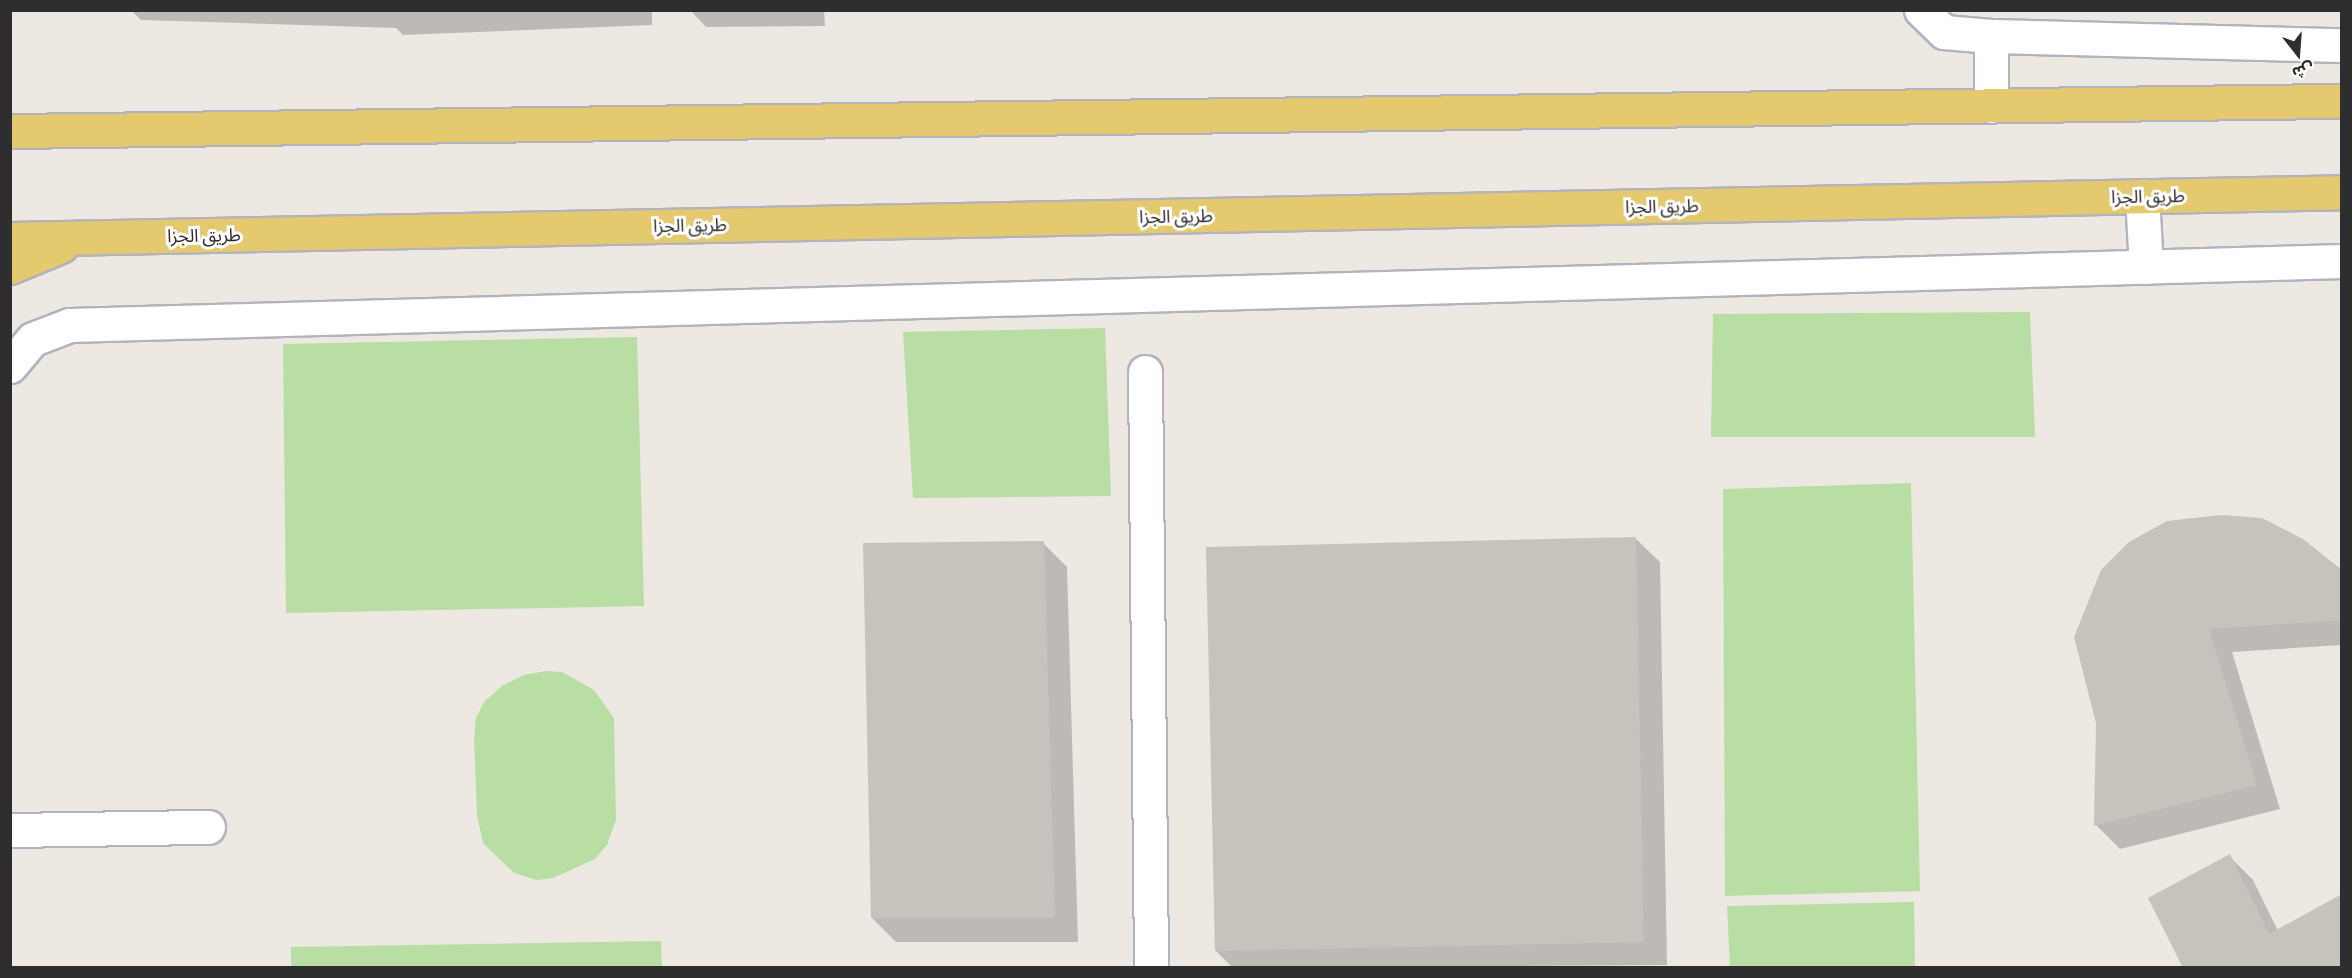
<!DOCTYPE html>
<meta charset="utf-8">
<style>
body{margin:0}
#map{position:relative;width:2352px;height:978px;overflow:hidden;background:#ede8e2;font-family:Barlow,"Noto Sans Arabic",sans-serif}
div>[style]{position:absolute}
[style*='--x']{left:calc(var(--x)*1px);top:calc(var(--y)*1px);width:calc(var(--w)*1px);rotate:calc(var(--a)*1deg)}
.green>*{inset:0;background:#b8dea4}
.shadow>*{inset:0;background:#0003}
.building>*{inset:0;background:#c6c3bd}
.roads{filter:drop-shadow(2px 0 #b2b3bc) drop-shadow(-2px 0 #b2b3bc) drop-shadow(0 2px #b2b3bc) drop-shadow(0 -2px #b2b3bc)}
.minor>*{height:33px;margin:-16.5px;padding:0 16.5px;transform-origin:16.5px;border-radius:16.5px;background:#fff}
.major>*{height:33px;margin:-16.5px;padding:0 16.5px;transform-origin:16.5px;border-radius:16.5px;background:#e5c96f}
span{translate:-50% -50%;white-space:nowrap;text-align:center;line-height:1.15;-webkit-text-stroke:6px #fff;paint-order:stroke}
.street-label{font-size:18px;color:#2e2e2e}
.frame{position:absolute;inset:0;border:12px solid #2e2e2e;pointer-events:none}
.north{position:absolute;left:2268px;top:24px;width:60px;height:60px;-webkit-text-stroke:4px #fff;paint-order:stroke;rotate:163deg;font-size:16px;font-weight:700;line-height:24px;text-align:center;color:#2e2e2e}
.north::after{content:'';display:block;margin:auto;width:21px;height:27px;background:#2e2e2e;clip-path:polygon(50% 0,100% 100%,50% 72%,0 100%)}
</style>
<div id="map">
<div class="green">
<div style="clip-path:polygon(2030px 312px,2035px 437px,1711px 437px,1713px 314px)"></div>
<div style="clip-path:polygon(1105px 328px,1111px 496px,913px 498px,903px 332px)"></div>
<div style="clip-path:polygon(637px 337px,644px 606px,286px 613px,283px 344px)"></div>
<div style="clip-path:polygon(1911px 483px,1920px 891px,1725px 896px,1723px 489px)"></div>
<div style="clip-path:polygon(546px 671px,562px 672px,594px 690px,614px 718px,616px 820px,607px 845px,595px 859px,553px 878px,537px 880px,514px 873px,483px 843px,477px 816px,474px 738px,476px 718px,484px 702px,502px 686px,524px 675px)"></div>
<div style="clip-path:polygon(1914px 902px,1915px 967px,1730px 967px,1727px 906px)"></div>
<div style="clip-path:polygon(661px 941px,662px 967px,291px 967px,291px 947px)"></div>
</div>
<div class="shadow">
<div style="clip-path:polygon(131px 10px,652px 10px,652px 25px,403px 35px,396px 28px,141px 20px)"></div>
<div style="clip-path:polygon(690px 10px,824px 10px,825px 26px,706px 27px)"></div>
<div style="clip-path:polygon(1635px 538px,1660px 562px,1667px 965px,1233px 968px,1216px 951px)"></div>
<div style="clip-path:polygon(1043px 543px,1067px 567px,1078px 942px,896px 942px,872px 918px)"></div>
<div style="clip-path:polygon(2342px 572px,2342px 645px,2232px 652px,2280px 809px,2120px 849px,2096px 825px,2097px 723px,2076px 638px)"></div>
<div style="clip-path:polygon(2229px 856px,2253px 880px,2278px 931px,2342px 968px,2184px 968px)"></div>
</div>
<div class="building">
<div style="clip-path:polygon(2221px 515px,2262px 518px,2303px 539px,2342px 570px,2342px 620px,2209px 629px,2257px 785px,2094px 826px,2096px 723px,2074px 637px,2101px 570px,2129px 542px,2167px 521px)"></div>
<div style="clip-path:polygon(1636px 537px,1644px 942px,1215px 951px,1206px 547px)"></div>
<div style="clip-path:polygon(1044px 541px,1055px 918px,871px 918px,863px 543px)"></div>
<div style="clip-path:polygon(2230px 854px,2269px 934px,2342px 894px,2342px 968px,2183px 968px,2148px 898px)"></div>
</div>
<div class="roads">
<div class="minor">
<div style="--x:1921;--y:10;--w:32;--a:44"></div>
<div style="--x:1944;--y:32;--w:47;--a:4.9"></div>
<div style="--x:1991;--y:36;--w:351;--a:1.5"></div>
<div style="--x:1991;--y:36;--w:70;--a:90"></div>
<div style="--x:2142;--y:196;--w:71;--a:86.8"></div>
<div style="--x:10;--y:366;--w:35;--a:-50"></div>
<div style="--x:33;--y:339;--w:39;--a:-21"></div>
<div style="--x:69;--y:325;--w:2274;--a:-1.61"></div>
<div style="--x:1145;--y:372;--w:596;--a:89.42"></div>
<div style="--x:10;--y:830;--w:198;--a:-0.9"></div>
</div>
<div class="major">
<div style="--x:10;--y:131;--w:2332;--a:-0.74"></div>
<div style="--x:10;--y:239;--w:2332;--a:-1.15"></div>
<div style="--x:10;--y:267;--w:55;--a:-22.4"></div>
</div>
</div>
<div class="street-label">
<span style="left:2148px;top:196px;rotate:-1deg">طريق الجزا</span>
<span style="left:1662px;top:206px;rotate:-1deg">طريق الجزا</span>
<span style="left:1176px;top:216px;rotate:-1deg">طريق الجزا</span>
<span style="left:690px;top:225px;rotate:-1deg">طريق الجزا</span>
<span style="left:204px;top:235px;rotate:-1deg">طريق الجزا</span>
</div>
<div class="frame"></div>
<div class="north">ش</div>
</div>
